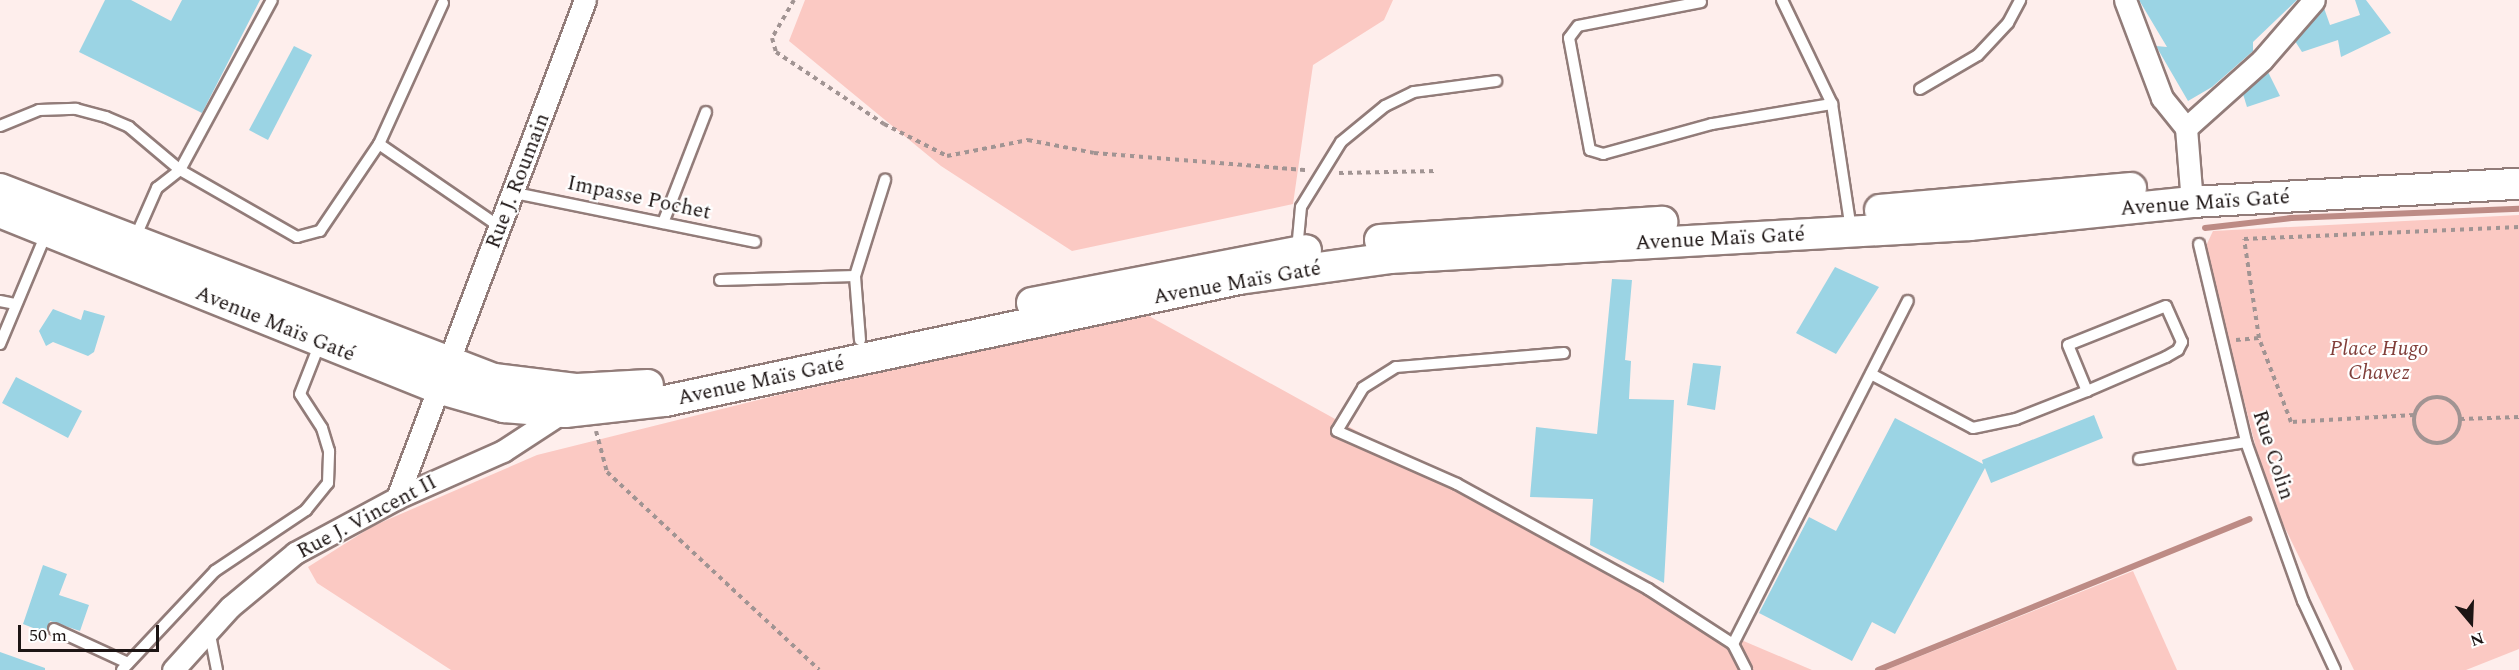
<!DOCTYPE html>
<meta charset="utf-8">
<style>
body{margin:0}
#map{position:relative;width:2519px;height:670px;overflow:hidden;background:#feeeec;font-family:Spectral,serif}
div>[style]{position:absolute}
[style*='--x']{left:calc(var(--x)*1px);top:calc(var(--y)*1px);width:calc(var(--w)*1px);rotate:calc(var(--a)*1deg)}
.green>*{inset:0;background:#fbc9c3}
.stream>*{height:6px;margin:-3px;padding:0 3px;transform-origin:3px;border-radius:3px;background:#bd8b85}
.building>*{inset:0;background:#9bd4e4}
.path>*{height:4px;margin-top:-2px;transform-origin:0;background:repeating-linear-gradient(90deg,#a19493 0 4.5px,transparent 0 9px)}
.path>.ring{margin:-2px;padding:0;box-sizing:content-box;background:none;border:4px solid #a19493;border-radius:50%}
.roads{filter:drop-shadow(2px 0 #927c79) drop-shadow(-2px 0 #927c79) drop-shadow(0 2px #927c79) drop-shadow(0 -2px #927c79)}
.service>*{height:10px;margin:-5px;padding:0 5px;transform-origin:5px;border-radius:5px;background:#fff}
.minor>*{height:21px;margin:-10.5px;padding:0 10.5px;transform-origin:10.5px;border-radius:10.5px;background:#fff}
.secondary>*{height:30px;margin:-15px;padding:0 15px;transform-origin:15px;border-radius:15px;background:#fff}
span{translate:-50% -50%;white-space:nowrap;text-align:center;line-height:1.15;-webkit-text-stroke:4.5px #fff;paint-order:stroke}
.street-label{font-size:21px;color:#1d1514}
.park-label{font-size:21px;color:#813f3a;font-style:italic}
.north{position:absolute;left:2441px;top:592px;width:60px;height:60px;-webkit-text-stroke:4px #fff;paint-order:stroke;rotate:161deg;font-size:16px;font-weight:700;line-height:24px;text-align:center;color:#1d1514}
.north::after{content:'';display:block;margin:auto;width:21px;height:27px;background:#1d1514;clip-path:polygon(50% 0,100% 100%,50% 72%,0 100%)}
.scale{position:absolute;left:18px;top:625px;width:141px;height:27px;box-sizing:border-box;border:3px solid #1d1514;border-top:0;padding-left:8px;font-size:18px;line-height:21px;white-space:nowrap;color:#1d1514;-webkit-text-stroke:4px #fff;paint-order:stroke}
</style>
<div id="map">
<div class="green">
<div style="clip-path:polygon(805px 0,1393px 0,1384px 20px,1313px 65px,1293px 204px,1072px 251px,941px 166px,789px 41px)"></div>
<div style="clip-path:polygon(2519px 215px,2519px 649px,2466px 670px,2354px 670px,2267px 491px,2205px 248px,2213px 231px)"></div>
<div style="clip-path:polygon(1147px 315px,1713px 628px,1812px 670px,451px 670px,317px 583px,308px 567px,373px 526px,537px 455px,774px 396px)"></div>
<div style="clip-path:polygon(2133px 571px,2177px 670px,1886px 670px)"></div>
</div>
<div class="stream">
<div style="--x:2205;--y:228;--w:87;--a:-6.6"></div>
<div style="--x:2291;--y:218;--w:228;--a:-2.3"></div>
<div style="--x:1878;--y:670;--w:401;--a:-22.1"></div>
</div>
<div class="building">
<div style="clip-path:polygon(105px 0,131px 0,171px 21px,182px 0,260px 0,202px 113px,79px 52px)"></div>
<div style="clip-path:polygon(2139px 0,2297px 0,2253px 42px,2253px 51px,2212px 87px,2188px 101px,2156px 46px,2167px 47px)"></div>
<div style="clip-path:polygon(2355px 0,2366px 0,2391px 33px,2341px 57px,2338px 40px,2302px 52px,2295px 41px,2324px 8px,2330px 25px,2360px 15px)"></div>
<div style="clip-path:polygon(294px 46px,312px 55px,268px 140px,249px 130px)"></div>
<div style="clip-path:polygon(2268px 72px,2280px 96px,2247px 107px,2243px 94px)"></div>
<div style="clip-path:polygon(1835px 267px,1879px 287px,1836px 354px,1796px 333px)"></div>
<div style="clip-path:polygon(1612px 279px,1632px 280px,1625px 360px,1631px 361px,1629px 399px,1674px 400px,1664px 583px,1590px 545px,1593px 499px,1530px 497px,1536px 427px,1597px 434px)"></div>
<div style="clip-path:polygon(53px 309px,81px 320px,84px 310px,105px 316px,94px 352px,88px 356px,53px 342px,46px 346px,39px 331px)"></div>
<div style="clip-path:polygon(1693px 363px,1721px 366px,1715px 410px,1687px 405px)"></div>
<div style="clip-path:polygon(16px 377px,82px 411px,68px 438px,2px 403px)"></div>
<div style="clip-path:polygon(2094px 415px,2103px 438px,1991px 483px,1985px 468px,1895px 634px,1872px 622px,1852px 661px,1759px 613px,1809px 517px,1836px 531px,1895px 418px,1983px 464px,1982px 460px)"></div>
<div style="clip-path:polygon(43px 565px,67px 574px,59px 595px,89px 605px,80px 631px,50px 621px,46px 633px,23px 624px)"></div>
<div style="clip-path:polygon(0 652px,45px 668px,45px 670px,0 670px)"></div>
</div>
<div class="path">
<div style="--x:794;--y:0;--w:44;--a:120.1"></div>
<div style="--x:772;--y:38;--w:15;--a:74"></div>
<div style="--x:776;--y:52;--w:130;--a:33.7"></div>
<div style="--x:884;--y:124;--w:71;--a:26.9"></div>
<div style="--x:947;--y:156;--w:83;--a:-11.2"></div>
<div style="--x:1028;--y:140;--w:67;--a:11.1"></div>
<div style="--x:1094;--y:153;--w:214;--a:4.6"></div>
<div style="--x:1339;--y:173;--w:98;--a:-1.2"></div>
<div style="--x:2236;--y:340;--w:23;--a:-5"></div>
<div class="ring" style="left:2414px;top:397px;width:42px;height:42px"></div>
<div style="--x:2414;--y:415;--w:123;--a:176.7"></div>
<div style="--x:2291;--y:422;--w:90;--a:-110.9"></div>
<div style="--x:2259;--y:338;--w:100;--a:-98.6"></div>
<div style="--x:2244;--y:239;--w:275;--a:-2.5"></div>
<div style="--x:2460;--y:419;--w:59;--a:-1.9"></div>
<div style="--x:596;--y:431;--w:42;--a:75"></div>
<div style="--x:607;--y:472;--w:290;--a:43"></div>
</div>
<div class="roads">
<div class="service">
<div style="--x:1782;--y:0;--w:115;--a:64.3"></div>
<div style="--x:1832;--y:104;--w:127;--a:81.4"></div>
<div style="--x:1701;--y:2;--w:125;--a:169"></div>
<div style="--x:1578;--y:26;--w:15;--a:127"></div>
<div style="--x:1569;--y:38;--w:114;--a:79.4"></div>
<div style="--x:1590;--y:150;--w:14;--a:17"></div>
<div style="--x:1603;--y:154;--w:113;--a:-15.4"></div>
<div style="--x:1712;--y:124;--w:122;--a:-9.5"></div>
<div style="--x:443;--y:3;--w:155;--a:114.4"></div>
<div style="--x:379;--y:144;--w:147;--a:34.4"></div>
<div style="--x:1920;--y:89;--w:67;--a:-30.4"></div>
<div style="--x:1978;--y:55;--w:44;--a:-46.8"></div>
<div style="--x:2008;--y:23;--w:26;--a:-62"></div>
<div style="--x:0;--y:126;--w:42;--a:-22.3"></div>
<div style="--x:39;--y:110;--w:37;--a:-2"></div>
<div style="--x:76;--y:109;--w:31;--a:15"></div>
<div style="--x:106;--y:117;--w:25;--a:23"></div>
<div style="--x:129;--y:127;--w:67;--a:40.1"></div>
<div style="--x:180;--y:170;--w:135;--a:29.8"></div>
<div style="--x:297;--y:237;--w:24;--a:-15"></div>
<div style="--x:320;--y:231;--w:105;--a:-55.9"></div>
<div style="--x:515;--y:193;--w:245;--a:11.5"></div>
<div style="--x:663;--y:223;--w:119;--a:-68.8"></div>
<div style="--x:135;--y:238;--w:55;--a:-66.3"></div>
<div style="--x:157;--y:188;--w:29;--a:-38"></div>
<div style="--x:180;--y:170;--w:193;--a:-61.6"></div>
<div style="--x:2199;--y:244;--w:204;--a:76.6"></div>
<div style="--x:2246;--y:442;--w:169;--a:70.3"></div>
<div style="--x:2303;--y:601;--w:76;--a:65.1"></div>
<div style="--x:1297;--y:250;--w:43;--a:-84.7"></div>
<div style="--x:1301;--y:207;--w:76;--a:-58.4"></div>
<div style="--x:1341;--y:142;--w:57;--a:-39.3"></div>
<div style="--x:1385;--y:106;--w:32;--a:-26"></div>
<div style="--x:1414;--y:92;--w:83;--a:-7.6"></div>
<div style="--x:720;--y:280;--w:135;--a:-1.7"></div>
<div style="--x:0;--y:301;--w:16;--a:11"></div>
<div style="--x:860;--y:340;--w:64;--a:-94.5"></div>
<div style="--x:855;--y:276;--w:101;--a:-72.6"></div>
<div style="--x:0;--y:344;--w:119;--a:-67.3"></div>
<div style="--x:1564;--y:353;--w:169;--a:175.2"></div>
<div style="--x:1396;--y:367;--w:39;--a:148"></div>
<div style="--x:1363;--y:388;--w:50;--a:121.2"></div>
<div style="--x:1337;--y:431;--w:131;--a:23.8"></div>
<div style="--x:1457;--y:484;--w:218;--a:28.8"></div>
<div style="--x:1648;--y:589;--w:101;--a:32.9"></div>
<div style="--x:1733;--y:644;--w:29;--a:63"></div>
<div style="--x:1871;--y:374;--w:115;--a:27.9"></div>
<div style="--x:1973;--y:428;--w:44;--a:-11.8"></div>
<div style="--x:2016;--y:419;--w:76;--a:-21.5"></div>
<div style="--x:2087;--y:391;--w:86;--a:-23.3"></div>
<div style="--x:2166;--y:357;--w:14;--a:-30"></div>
<div style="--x:2178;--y:350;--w:9;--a:-63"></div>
<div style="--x:2182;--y:342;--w:39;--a:-114"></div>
<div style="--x:2166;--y:306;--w:105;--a:158.3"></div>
<div style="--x:2068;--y:345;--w:50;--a:67.6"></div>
<div style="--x:2139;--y:459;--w:108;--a:-9"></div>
<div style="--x:54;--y:629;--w:81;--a:24.7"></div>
<div style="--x:209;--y:630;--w:41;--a:78.7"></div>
<div style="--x:1733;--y:644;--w:385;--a:-63"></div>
<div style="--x:122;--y:670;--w:136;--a:-46.8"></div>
<div style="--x:215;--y:571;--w:110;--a:-33.8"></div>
<div style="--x:306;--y:510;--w:35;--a:-51"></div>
<div style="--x:328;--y:483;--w:32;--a:-88"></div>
<div style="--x:329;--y:451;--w:24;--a:-107"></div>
<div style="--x:322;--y:428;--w:40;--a:-122.9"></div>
<div style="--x:300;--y:394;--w:55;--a:-68.6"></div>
</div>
<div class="minor">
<div style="--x:2125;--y:0;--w:105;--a:69.3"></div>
<div style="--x:2162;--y:98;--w:38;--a:51"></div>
<div style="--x:2186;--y:128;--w:74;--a:85.4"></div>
<div style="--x:2186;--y:128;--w:102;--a:-41.8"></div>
<div style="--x:2262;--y:60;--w:79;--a:-49.1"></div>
<div style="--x:397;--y:498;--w:532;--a:-69.32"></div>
<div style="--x:173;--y:670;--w:85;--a:-47.9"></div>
<div style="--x:230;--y:607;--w:85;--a:-39.7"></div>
<div style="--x:295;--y:553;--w:116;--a:-28.3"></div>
<div style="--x:397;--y:498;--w:116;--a:-23.9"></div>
<div style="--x:503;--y:451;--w:75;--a:-33.1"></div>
</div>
<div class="secondary">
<div style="--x:0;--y:189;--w:529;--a:21.04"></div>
<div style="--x:494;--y:379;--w:84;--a:6.9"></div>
<div style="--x:577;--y:389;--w:71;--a:-3.2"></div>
<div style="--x:1880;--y:210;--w:252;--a:-5"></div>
<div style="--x:0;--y:212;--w:472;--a:21.9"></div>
<div style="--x:438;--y:388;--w:69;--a:16.1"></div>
<div style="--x:504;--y:407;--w:61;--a:4.7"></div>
<div style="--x:565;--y:412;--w:101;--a:-6.3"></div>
<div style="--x:665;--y:401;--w:587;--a:-12"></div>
<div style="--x:1239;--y:279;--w:152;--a:-7.9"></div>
<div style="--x:1390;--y:258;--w:581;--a:-3.26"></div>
<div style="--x:1970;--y:225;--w:223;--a:-5.9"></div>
<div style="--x:2192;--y:202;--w:327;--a:-3.2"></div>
<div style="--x:1380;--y:240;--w:283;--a:-3.7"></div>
<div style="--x:1032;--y:303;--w:279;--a:-10.9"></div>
</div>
</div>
<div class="street-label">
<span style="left:518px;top:181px;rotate:-69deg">Rue J. Roumain</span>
<span style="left:639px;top:198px;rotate:12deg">Impasse Pochet</span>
<span style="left:2205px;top:203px;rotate:-4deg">Avenue Maïs Gaté</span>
<span style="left:1720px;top:239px;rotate:-3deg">Avenue Maïs Gaté</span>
<span style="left:1237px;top:283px;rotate:-10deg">Avenue Maïs Gaté</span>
<span style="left:275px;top:324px;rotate:22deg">Avenue Maïs Gaté</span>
<span style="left:761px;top:381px;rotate:-12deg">Avenue Maïs Gaté</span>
<span style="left:2273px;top:455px;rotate:72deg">Rue Colin</span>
<span style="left:367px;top:517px;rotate:-28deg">Rue J. Vincent II</span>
</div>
<div class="park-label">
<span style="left:2379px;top:361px">Place Hugo<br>Chavez</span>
</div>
<div class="north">N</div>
<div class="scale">50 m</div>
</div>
